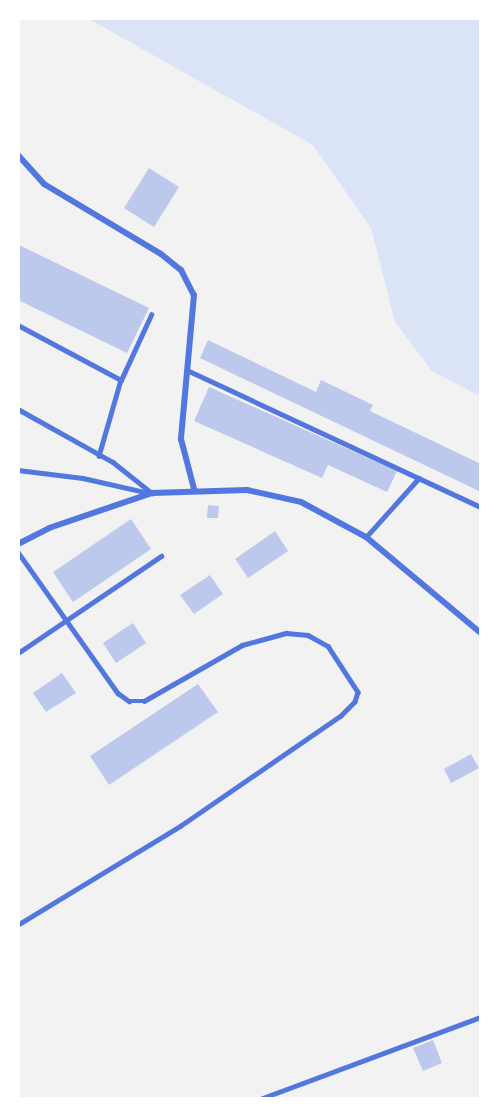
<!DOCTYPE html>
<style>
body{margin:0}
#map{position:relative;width:499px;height:1117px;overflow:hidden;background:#f2f2f2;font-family:"Noto Serif",serif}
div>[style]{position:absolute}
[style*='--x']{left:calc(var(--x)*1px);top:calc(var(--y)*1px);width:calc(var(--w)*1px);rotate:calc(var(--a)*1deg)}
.green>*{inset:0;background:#dbe4f7}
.building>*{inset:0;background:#bdc9ec}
.service>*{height:4.5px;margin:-2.25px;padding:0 2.25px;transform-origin:2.25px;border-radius:2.25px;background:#5277de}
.minor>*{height:6px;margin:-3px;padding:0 3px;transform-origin:3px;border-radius:3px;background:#5277de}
span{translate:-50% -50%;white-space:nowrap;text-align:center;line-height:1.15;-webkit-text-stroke:5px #fff;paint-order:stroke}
.frame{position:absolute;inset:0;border:20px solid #fff;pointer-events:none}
</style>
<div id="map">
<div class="green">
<div style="clip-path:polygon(87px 18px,481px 18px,481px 397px,432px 371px,395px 322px,371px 228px,313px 145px)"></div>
</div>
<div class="building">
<div style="clip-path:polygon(149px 168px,179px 187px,154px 227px,124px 208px)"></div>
<div style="clip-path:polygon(19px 245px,149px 308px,127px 353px,18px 300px)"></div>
<div style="clip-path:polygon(208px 340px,316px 392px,321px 380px,373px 405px,370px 411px,481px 464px,481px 492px,200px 358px)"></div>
<div style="clip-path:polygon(209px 387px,397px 471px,387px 492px,328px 465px,322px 478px,194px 421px)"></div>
<div style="clip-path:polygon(208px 505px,219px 506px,218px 518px,207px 518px)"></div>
<div style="clip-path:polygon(131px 519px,151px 549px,73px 602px,53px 572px)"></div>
<div style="clip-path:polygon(275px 531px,288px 551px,248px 578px,235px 559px)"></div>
<div style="clip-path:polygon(210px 575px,223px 594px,194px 614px,180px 595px)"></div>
<div style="clip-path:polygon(133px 623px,146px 643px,116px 663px,103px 643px)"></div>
<div style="clip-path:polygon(62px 673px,76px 693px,46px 712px,33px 693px)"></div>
<div style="clip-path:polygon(198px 684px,218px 712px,109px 785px,90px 756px)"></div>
<div style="clip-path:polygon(471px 754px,479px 768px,451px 783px,444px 769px)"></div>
<div style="clip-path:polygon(433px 1040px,442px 1063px,423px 1071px,413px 1048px)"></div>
</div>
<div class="service">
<div style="--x:18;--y:325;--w:117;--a:28.1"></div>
<div style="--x:121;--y:380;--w:79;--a:106.1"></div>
<div style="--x:187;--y:370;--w:324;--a:25"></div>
<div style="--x:121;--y:380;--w:72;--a:-65.2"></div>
<div style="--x:18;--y:409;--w:109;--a:29.2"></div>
<div style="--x:113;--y:462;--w:50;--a:38.5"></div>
<div style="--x:18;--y:470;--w:65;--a:7"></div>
<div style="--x:83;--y:478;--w:68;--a:12.8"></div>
<div style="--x:366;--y:537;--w:79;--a:-48.1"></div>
<div style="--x:18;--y:552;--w:173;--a:54.7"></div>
<div style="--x:118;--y:693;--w:14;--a:36"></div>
<div style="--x:129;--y:701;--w:15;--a:0"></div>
<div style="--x:144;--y:701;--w:113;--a:-29.7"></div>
<div style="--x:242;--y:645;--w:46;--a:-15.3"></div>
<div style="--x:286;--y:633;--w:22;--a:5"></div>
<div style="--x:308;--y:635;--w:23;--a:29"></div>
<div style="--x:328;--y:646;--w:55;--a:56.9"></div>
<div style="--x:358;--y:692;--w:10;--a:107"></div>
<div style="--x:355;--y:702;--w:20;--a:135"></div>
<div style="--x:341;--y:716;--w:194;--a:145.5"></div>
<div style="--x:181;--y:826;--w:191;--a:148.7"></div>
<div style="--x:18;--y:653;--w:173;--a:-34.1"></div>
<div style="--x:260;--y:1099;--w:236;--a:-20.4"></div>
</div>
<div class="minor">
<div style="--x:18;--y:155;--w:39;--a:48"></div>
<div style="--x:44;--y:184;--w:136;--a:30.9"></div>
<div style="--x:161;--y:254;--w:26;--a:39"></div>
<div style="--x:181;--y:270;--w:28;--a:63"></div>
<div style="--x:194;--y:295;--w:145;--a:95.2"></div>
<div style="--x:181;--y:439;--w:52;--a:75.4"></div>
<div style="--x:18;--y:544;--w:35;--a:-27"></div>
<div style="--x:49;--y:528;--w:109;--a:-18.8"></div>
<div style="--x:152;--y:493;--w:95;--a:-1.8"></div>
<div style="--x:247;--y:490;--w:55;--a:12.5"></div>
<div style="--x:301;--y:502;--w:74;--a:28.3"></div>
<div style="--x:366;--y:537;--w:150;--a:39.9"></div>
</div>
<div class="frame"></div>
</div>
